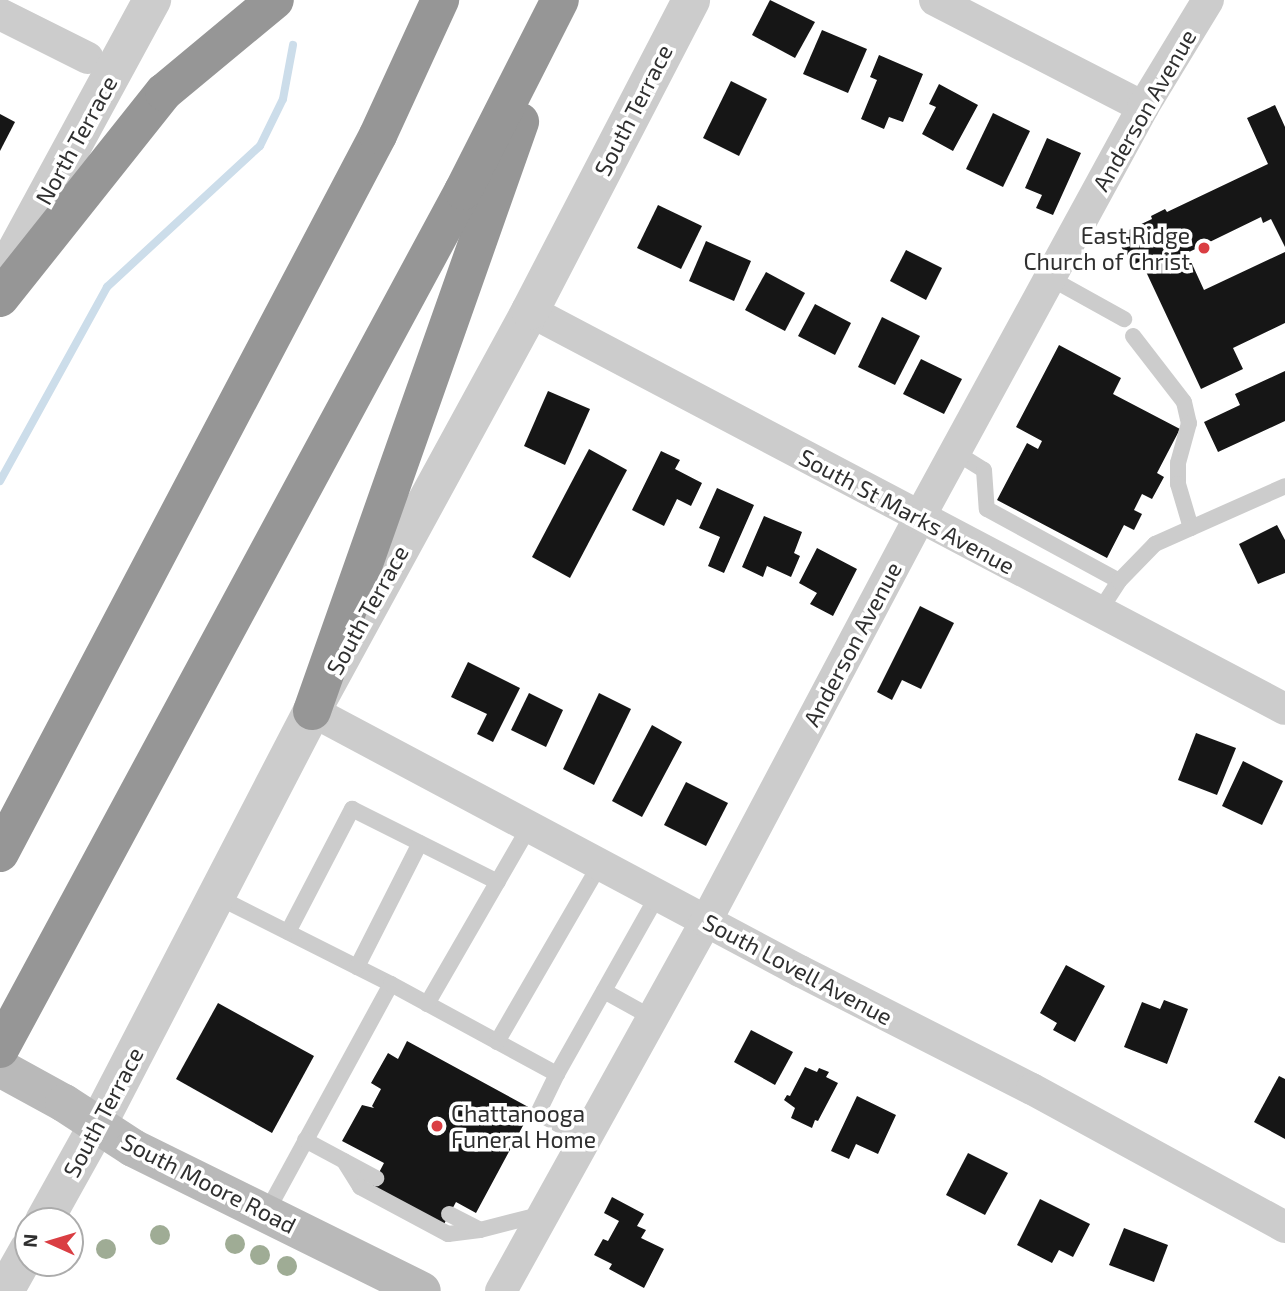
<!DOCTYPE html>
<style>
body{margin:0}
#map{position:relative;width:1285px;height:1291px;overflow:hidden;background:#fff;font-family:"Exo 2",sans-serif}
div>[style]{position:absolute}
[style*='--x']{left:calc(var(--x)*1px);top:calc(var(--y)*1px);width:calc(var(--w)*1px);rotate:calc(var(--a)*1deg)}
.stream>*{height:8px;margin:-4px;padding:0 4px;transform-origin:4px;border-radius:4px;background:#ccddea}
.building>*{inset:0;background:#161616}
.service>*{height:16px;margin:-8px;padding:0 8px;transform-origin:8px;border-radius:8px;background:#ccc}
.minor>*{height:32px;margin:-16px;padding:0 16px;transform-origin:16px;border-radius:16px;background:#ccc}
.tertiary>*{height:38px;margin:-19px;padding:0 19px;transform-origin:19px;border-radius:19px;background:#ccc}
.secondary>*{height:38px;margin:-19px;padding:0 19px;transform-origin:19px;border-radius:19px;background:#b9b9b9}
.motorway>*{height:38px;margin:-19px;padding:0 19px;transform-origin:19px;border-radius:19px;background:#969696}
.trees>*{width:20px;height:20px;margin:-10px;border-radius:50%;background:#9fac95}
.dots>*{width:19px;height:19px;translate:-50% -50%;box-sizing:border-box;border:4px solid #fff;border-radius:50%}
span{translate:-50% -50%;white-space:nowrap;text-align:center;line-height:1.15;-webkit-text-stroke:7px #fff;paint-order:stroke}
.street-label{font-size:23px;color:#2f2f2f}
.poi-label{font-size:23px;color:#2f2f2f}
.right{translate:-100% -50%;text-align:right}
.left{translate:0 -50%;text-align:left}
.north{position:absolute;left:14px;top:1207px;width:70px;height:70px;box-sizing:border-box;background:#fff;border:2px solid #acacac;border-radius:50%;rotate:274deg;font-size:19px;font-weight:700;line-height:28px;text-align:center;color:#2f2f2f}
.north::after{content:'';display:block;margin:auto;width:24px;height:32px;background:#da3e43;clip-path:polygon(50% 0,100% 100%,50% 72%,0 100%)}
</style>
<div id="map">
<div class="stream">
<div style="--x:0;--y:481;--w:222;--a:-61.1"></div>
<div style="--x:107;--y:287;--w:208;--a:-42.7"></div>
<div style="--x:260;--y:146;--w:52;--a:-63.9"></div>
<div style="--x:283;--y:99;--w:55;--a:-79.5"></div>
</div>
<div class="building">
<div style="clip-path:polygon(770px 0,815px 22px,795px 58px,752px 35px)"></div>
<div style="clip-path:polygon(822px 30px,867px 49px,848px 93px,803px 74px)"></div>
<div style="clip-path:polygon(879px 55px,923px 74px,903px 122px,889px 117px,884px 129px,861px 119px,877px 80px,870px 77px)"></div>
<div style="clip-path:polygon(731px 81px,767px 99px,739px 156px,703px 138px)"></div>
<div style="clip-path:polygon(939px 84px,978px 105px,953px 151px,922px 134px,936px 107px,929px 104px)"></div>
<div style="clip-path:polygon(1275px 105px,1285px 127px,1285px 247px,1271px 219px,1263px 223px,1261px 217px,1187px 253px,1204px 290px,1285px 252px,1285px 323px,1233px 348px,1243px 369px,1201px 389px,1141px 261px,1131px 266px,1116px 236px,1152px 219px,1151px 216px,1165px 209px,1167px 212px,1268px 164px,1247px 118px)"></div>
<div style="clip-path:polygon(993px 113px,1030px 131px,1003px 187px,966px 169px)"></div>
<div style="clip-path:polygon(0 114px,15px 122px,0 151px)"></div>
<div style="clip-path:polygon(1047px 138px,1081px 153px,1053px 215px,1036px 208px,1042px 195px,1025px 188px)"></div>
<div style="clip-path:polygon(658px 205px,702px 226px,681px 269px,637px 248px)"></div>
<div style="clip-path:polygon(706px 241px,751px 261px,734px 301px,689px 281px)"></div>
<div style="clip-path:polygon(906px 250px,942px 268px,926px 300px,890px 281px)"></div>
<div style="clip-path:polygon(766px 272px,805px 293px,785px 331px,745px 310px)"></div>
<div style="clip-path:polygon(815px 304px,851px 323px,835px 355px,798px 336px)"></div>
<div style="clip-path:polygon(882px 317px,920px 336px,895px 385px,858px 367px)"></div>
<div style="clip-path:polygon(1059px 345px,1121px 378px,1113px 394px,1180px 429px,1157px 473px,1164px 477px,1152px 499px,1142px 494px,1134px 510px,1142px 514px,1134px 530px,1124px 525px,1107px 558px,997px 500px,1027px 443px,1038px 449px,1042px 441px,1016px 427px)"></div>
<div style="clip-path:polygon(921px 359px,962px 379px,944px 414px,903px 394px)"></div>
<div style="clip-path:polygon(1285px 371px,1285px 421px,1218px 452px,1204px 422px,1240px 405px,1235px 394px)"></div>
<div style="clip-path:polygon(548px 391px,590px 409px,565px 465px,524px 446px)"></div>
<div style="clip-path:polygon(589px 449px,627px 470px,570px 578px,532px 557px)"></div>
<div style="clip-path:polygon(661px 451px,680px 460px,675px 469px,702px 483px,691px 506px,677px 499px,664px 526px,632px 510px)"></div>
<div style="clip-path:polygon(717px 488px,754px 505px,724px 573px,708px 566px,720px 537px,699px 528px)"></div>
<div style="clip-path:polygon(764px 516px,802px 532px,794px 553px,800px 556px,791px 577px,767px 566px,763px 577px,742px 567px)"></div>
<div style="clip-path:polygon(1277px 525px,1285px 540px,1285px 573px,1258px 584px,1239px 544px)"></div>
<div style="clip-path:polygon(817px 548px,857px 569px,833px 616px,810px 604px,817px 593px,799px 583px)"></div>
<div style="clip-path:polygon(920px 606px,954px 623px,921px 689px,902px 680px,892px 700px,877px 692px)"></div>
<div style="clip-path:polygon(468px 662px,520px 688px,493px 742px,477px 734px,487px 714px,451px 697px)"></div>
<div style="clip-path:polygon(529px 693px,563px 710px,546px 747px,511px 730px)"></div>
<div style="clip-path:polygon(599px 693px,631px 709px,594px 785px,563px 769px)"></div>
<div style="clip-path:polygon(652px 725px,682px 742px,642px 817px,612px 801px)"></div>
<div style="clip-path:polygon(1196px 733px,1236px 748px,1217px 795px,1178px 780px)"></div>
<div style="clip-path:polygon(1243px 761px,1283px 781px,1262px 825px,1222px 806px)"></div>
<div style="clip-path:polygon(686px 782px,728px 803px,706px 846px,664px 825px)"></div>
<div style="clip-path:polygon(1066px 965px,1105px 986px,1075px 1042px,1053px 1030px,1057px 1023px,1040px 1013px)"></div>
<div style="clip-path:polygon(1164px 1000px,1188px 1009px,1167px 1064px,1124px 1047px,1142px 1002px,1160px 1009px)"></div>
<div style="clip-path:polygon(218px 1003px,314px 1056px,272px 1133px,176px 1079px)"></div>
<div style="clip-path:polygon(751px 1030px,793px 1052px,775px 1085px,734px 1062px)"></div>
<div style="clip-path:polygon(407px 1041px,532px 1109px,476px 1213px,456px 1202px,443px 1226px,371px 1188px,384px 1163px,342px 1141px,362px 1105px,374px 1108px,372px 1106px,381px 1089px,371px 1083px,388px 1053px,398px 1059px)"></div>
<div style="clip-path:polygon(805px 1067px,817px 1072px,819px 1068px,829px 1072px,826px 1077px,838px 1083px,818px 1121px,815px 1120px,812px 1128px,791px 1118px,795px 1108px,784px 1100px,787px 1095px,790px 1096px)"></div>
<div style="clip-path:polygon(1279px 1076px,1285px 1079px,1285px 1139px,1254px 1122px)"></div>
<div style="clip-path:polygon(857px 1096px,896px 1115px,878px 1154px,856px 1144px,849px 1159px,831px 1151px)"></div>
<div style="clip-path:polygon(968px 1153px,1008px 1173px,985px 1215px,946px 1195px)"></div>
<div style="clip-path:polygon(612px 1197px,644px 1214px,637px 1226px,646px 1230px,641px 1238px,664px 1249px,644px 1288px,609px 1269px,612px 1264px,594px 1255px,603px 1239px,608px 1241px,619px 1221px,604px 1213px)"></div>
<div style="clip-path:polygon(1040px 1199px,1090px 1224px,1073px 1257px,1059px 1250px,1052px 1263px,1017px 1245px)"></div>
<div style="clip-path:polygon(1124px 1228px,1168px 1245px,1154px 1282px,1109px 1265px)"></div>
</div>
<div class="service">
<div style="--x:1050;--y:278;--w:85;--a:29"></div>
<div style="--x:1133;--y:336;--w:83;--a:52.3"></div>
<div style="--x:1184;--y:402;--w:22;--a:77"></div>
<div style="--x:1189;--y:423;--w:41;--a:105.4"></div>
<div style="--x:1178;--y:463;--w:21;--a:90"></div>
<div style="--x:1178;--y:484;--w:46;--a:73.5"></div>
<div style="--x:955;--y:452;--w:34;--a:32"></div>
<div style="--x:984;--y:470;--w:39;--a:86"></div>
<div style="--x:987;--y:509;--w:150;--a:28.6"></div>
<div style="--x:1099;--y:612;--w:37;--a:-57"></div>
<div style="--x:1119;--y:581;--w:52;--a:-45.8"></div>
<div style="--x:1155;--y:544;--w:142;--a:-24"></div>
<div style="--x:216;--y:896;--w:196;--a:26.7"></div>
<div style="--x:391;--y:984;--w:261;--a:118.6"></div>
<div style="--x:288;--y:932;--w:139;--a:-62.5"></div>
<div style="--x:352;--y:809;--w:163;--a:26.6"></div>
<div style="--x:357;--y:967;--w:139;--a:-63.1"></div>
<div style="--x:391;--y:984;--w:189;--a:28.5"></div>
<div style="--x:557;--y:1074;--w:43;--a:116"></div>
<div style="--x:538;--y:1113;--w:54;--a:29"></div>
<div style="--x:604;--y:991;--w:54;--a:29"></div>
<div style="--x:427;--y:1004;--w:204;--a:-60"></div>
<div style="--x:497;--y:1042;--w:206;--a:-59.9"></div>
<div style="--x:557;--y:1074;--w:206;--a:-60.6"></div>
<div style="--x:305;--y:1140;--w:81;--a:28.2"></div>
<div style="--x:344;--y:1161;--w:31;--a:58"></div>
<div style="--x:360;--y:1187;--w:100;--a:28.1"></div>
<div style="--x:448;--y:1234;--w:32;--a:-7"></div>
<div style="--x:449;--y:1214;--w:35;--a:27"></div>
<div style="--x:480;--y:1230;--w:65;--a:-14.3"></div>
</div>
<div class="minor">
<div style="--x:935;--y:0;--w:234;--a:27.2"></div>
<div style="--x:0;--y:14;--w:98;--a:26.6"></div>
<div style="--x:530;--y:311;--w:853;--a:27.8"></div>
<div style="--x:312;--y:711;--w:553;--a:28.05"></div>
<div style="--x:800;--y:971;--w:260;--a:27"></div>
<div style="--x:1032;--y:1089;--w:288;--a:28.6"></div>
<div style="--x:501;--y:1291;--w:423;--a:-61"></div>
<div style="--x:706;--y:921;--w:456;--a:-62.1"></div>
<div style="--x:919;--y:518;--w:468;--a:-61.4"></div>
<div style="--x:1143;--y:107;--w:125;--a:-58.7"></div>
</div>
<div class="tertiary">
<div style="--x:0;--y:280;--w:319;--a:-61.5"></div>
<div style="--x:44;--y:1221;--w:111;--a:-60.9"></div>
<div style="--x:98;--y:1124;--w:465;--a:-62.6"></div>
<div style="--x:312;--y:711;--w:456;--a:-61.4"></div>
<div style="--x:530;--y:311;--w:350;--a:-62.6"></div>
<div style="--x:5;--y:1291;--w:47;--a:-60.7"></div>
</div>
<div class="secondary">
<div style="--x:0;--y:1068;--w:73;--a:28.7"></div>
<div style="--x:64;--y:1103;--w:82;--a:33.1"></div>
<div style="--x:133;--y:1148;--w:322;--a:26.3"></div>
</div>
<div class="motorway">
<div style="--x:0;--y:298;--w:263;--a:-51.5"></div>
<div style="--x:164;--y:92;--w:144;--a:-39.7"></div>
<div style="--x:312;--y:711;--w:625;--a:-70.55"></div>
<div style="--x:0;--y:853;--w:811;--a:-62.23"></div>
<div style="--x:378;--y:135;--w:149;--a:-65.3"></div>
<div style="--x:0;--y:1049;--w:975;--a:-61.65"></div>
<div style="--x:463;--y:191;--w:214;--a:-63.1"></div>
</div>
<div class="trees">
<div style="left:160px;top:1235px"></div>
<div style="left:235px;top:1244px"></div>
<div style="left:106px;top:1249px"></div>
<div style="left:260px;top:1255px"></div>
<div style="left:287px;top:1266px"></div>
</div>
<div class="dots">
<div style="left:1204px;top:248px;background:#da3e43"></div>
<div style="left:437px;top:1126px;background:#da3e43"></div>
</div>
<div class="street-label">
<span style="left:633px;top:110px;rotate:-63deg">South Terrace</span>
<span style="left:1144px;top:110px;rotate:-60deg">Anderson Avenue</span>
<span style="left:76px;top:140px;rotate:-61deg">North Terrace</span>
<span style="left:907px;top:511px;rotate:28deg">South St Marks Avenue</span>
<span style="left:367px;top:610px;rotate:-61deg">South Terrace</span>
<span style="left:852px;top:644px;rotate:-62deg">Anderson Avenue</span>
<span style="left:798px;top:969px;rotate:28deg">South Lovell Avenue</span>
<span style="left:103px;top:1112px;rotate:-62deg">South Terrace</span>
<span style="left:209px;top:1183px;rotate:27deg">South Moore Road</span>
</div>
<div class="poi-label">
<span class="right" style="left:1190px;top:248px">East Ridge<br>Church of Christ</span>
<span class="left" style="left:451px;top:1126px">Chattanooga<br>Funeral Home</span>
</div>
<div class="north">N</div>
</div>
